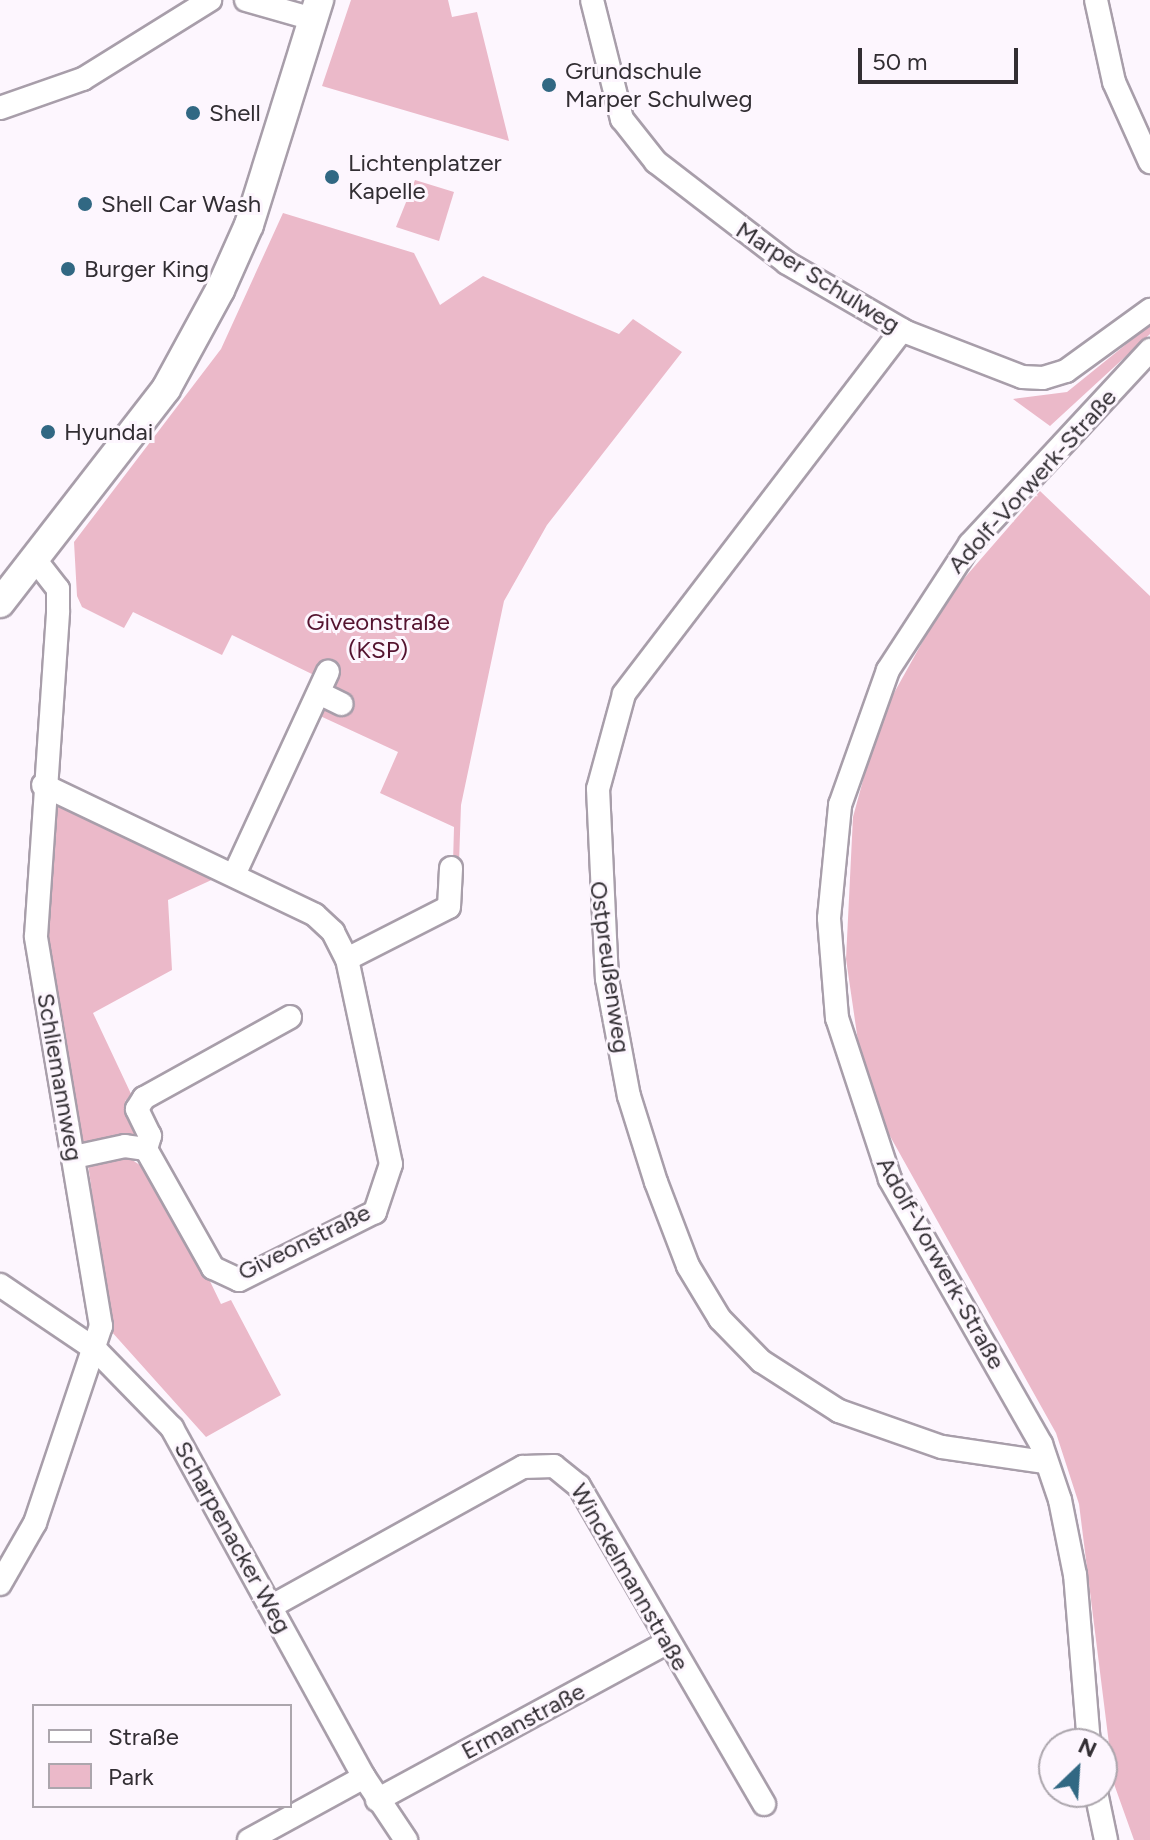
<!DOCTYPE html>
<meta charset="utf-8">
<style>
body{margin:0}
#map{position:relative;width:1150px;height:1840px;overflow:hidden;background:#fdf6fe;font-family:Figtree,sans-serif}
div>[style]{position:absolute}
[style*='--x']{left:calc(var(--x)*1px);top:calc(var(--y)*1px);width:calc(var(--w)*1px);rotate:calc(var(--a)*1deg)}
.green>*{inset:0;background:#ebb9c9}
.roads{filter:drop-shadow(2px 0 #a89eaa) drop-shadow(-2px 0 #a89eaa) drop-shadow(0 2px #a89eaa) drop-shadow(0 -2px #a89eaa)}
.minor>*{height:22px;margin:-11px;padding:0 11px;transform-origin:11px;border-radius:11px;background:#fff}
.major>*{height:28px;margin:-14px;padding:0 14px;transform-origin:14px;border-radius:14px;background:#fff}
.dots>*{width:22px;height:22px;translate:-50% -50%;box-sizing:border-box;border:4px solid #fdf6fe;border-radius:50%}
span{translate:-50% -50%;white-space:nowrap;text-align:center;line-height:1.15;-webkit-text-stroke:6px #fdf6fe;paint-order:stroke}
.poi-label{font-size:24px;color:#322e33}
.left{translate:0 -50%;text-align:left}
.street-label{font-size:24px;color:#322e33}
.park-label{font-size:24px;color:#54132f}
.legend{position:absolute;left:32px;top:1704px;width:260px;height:104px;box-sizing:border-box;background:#fdf6fe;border:2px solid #aca6ad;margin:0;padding:10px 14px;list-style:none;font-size:24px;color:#322e33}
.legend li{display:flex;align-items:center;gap:16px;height:40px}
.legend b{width:40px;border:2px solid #aca6ad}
.north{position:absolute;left:1038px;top:1728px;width:80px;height:80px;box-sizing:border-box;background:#fdf6fe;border:2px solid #aca6ad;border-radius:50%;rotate:25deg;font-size:22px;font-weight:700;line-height:32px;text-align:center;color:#322e33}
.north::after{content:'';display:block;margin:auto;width:28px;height:36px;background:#316883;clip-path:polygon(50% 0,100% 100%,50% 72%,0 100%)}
.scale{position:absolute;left:858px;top:48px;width:160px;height:36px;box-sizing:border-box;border:4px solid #322e33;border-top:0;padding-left:10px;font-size:24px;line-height:28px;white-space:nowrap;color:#322e33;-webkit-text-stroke:6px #fdf6fe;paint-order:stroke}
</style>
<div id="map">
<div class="green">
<div style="clip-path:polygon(351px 0,448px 0,452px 17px,477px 12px,509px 141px,322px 86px)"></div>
<div style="clip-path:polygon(415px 180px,454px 192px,439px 241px,396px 227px)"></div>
<div style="clip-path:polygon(283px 213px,414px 253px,440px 305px,483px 276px,619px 334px,633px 319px,682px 352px,547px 525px,504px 601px,461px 805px,459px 863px,453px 863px,454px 827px,380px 793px,398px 752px,318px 715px,325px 707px,345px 713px,352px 699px,333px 685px,338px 669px,325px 664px,318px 677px,232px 635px,222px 655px,133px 612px,124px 628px,82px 607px,77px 596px,74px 542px,221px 349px)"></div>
<div style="clip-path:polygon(1150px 325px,1150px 334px,1050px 426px,1013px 399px,1067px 392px)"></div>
<div style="clip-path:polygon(1040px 491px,1150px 596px,1150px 1840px,1134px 1840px,1114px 1784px,1079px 1504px,1056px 1433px,881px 1120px,859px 1048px,846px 959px,853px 817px,880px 718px,947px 598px)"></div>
<div style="clip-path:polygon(61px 803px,218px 877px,168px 900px,172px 970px,93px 1013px,132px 1096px,125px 1101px,142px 1136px,83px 1146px,44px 943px,52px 811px)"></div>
<div style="clip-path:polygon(126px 1156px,160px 1178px,221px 1304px,231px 1300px,281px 1395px,206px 1437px,111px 1331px,88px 1164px)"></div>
</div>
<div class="roads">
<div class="minor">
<div style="--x:246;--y:0;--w:70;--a:15.8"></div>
<div style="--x:592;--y:0;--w:123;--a:75.9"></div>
<div style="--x:622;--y:119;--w:55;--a:51.7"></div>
<div style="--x:656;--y:162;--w:165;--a:37.6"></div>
<div style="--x:787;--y:263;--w:138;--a:30.1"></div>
<div style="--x:906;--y:332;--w:124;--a:21.2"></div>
<div style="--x:1022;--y:377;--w:21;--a:3"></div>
<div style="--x:1043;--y:378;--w:24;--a:-17"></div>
<div style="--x:1066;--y:371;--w:104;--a:-36"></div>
<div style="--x:1096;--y:0;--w:84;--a:77.6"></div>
<div style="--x:1114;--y:82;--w:88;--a:65.8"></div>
<div style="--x:0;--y:108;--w:88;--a:-19.3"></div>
<div style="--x:83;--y:79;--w:150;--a:-31.9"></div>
<div style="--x:902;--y:330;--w:458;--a:127.4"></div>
<div style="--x:624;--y:694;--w:98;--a:105.3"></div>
<div style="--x:598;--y:789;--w:190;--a:87.3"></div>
<div style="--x:607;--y:979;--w:119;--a:79.4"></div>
<div style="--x:629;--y:1096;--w:90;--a:72.6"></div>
<div style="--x:656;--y:1182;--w:90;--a:69.1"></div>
<div style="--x:688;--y:1266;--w:62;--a:58.9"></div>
<div style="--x:720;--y:1319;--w:59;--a:45.7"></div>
<div style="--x:761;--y:1361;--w:93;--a:32.7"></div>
<div style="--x:839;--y:1411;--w:109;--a:19.3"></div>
<div style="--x:942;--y:1447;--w:104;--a:8.3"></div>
<div style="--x:319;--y:693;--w:25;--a:26"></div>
<div style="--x:43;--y:785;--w:301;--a:25.5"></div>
<div style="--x:315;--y:915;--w:25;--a:43"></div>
<div style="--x:333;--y:932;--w:30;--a:63"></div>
<div style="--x:347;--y:959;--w:210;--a:77.9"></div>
<div style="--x:391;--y:1164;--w:51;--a:108.4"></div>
<div style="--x:375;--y:1212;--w:152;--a:153.4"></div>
<div style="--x:239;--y:1280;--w:29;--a:-155"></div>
<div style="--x:213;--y:1268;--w:137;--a:-119.4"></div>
<div style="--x:146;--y:1149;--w:21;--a:-172"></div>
<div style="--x:125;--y:1146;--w:52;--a:167.8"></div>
<div style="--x:234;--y:875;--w:224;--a:-65.2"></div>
<div style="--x:347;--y:959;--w:114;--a:-27"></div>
<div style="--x:449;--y:907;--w:39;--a:-87"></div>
<div style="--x:146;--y:1149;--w:14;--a:-73"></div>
<div style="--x:150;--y:1136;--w:30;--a:-116"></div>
<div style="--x:137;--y:1109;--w:13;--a:-58"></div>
<div style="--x:144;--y:1098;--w:167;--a:-29"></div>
<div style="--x:0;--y:1285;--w:116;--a:34.1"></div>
<div style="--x:96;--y:1350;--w:109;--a:45.7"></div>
<div style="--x:172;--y:1428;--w:398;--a:61.2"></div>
<div style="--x:364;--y:1777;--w:76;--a:56.3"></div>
<div style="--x:0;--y:1584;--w:70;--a:-60.2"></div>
<div style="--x:35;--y:1523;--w:208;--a:-71.5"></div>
<div style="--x:101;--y:1326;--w:395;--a:-99.5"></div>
<div style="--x:36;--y:936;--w:326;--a:-86.1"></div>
<div style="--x:58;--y:611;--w:22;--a:-90"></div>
<div style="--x:58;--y:589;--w:37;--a:-128"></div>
<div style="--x:272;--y:1606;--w:287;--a:-29"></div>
<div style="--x:523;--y:1467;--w:31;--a:-2"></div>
<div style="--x:554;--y:1466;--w:32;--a:39"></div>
<div style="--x:579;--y:1486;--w:368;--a:59.8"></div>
<div style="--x:1089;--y:1744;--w:170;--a:-94.7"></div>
<div style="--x:1075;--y:1575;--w:76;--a:-101.3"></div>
<div style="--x:1060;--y:1500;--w:59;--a:-108.7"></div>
<div style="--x:1041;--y:1444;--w:305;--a:-119.7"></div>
<div style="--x:890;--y:1179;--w:169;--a:-108.2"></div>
<div style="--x:837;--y:1018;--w:100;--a:-94.6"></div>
<div style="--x:829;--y:918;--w:114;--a:-84.4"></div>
<div style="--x:840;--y:805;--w:143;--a:-70.4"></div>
<div style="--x:888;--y:670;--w:150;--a:-56.9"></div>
<div style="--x:970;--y:544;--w:265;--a:-47.1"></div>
<div style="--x:1096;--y:1792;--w:49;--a:78.2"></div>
<div style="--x:377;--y:1800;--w:331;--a:-28.5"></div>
<div style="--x:249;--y:1840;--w:131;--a:-28.7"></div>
</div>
<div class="major">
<div style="--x:0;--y:603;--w:271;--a:-52.2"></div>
<div style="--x:166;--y:389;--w:113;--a:-61.4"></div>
<div style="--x:220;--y:290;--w:71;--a:-66"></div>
<div style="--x:249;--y:225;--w:236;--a:-72.7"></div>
</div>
</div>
<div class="dots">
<div style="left:549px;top:85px;background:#316883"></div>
<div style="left:193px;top:113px;background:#316883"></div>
<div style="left:332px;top:177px;background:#316883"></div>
<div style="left:85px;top:204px;background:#316883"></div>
<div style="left:68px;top:269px;background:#316883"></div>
<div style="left:48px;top:432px;background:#316883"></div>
</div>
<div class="poi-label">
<span class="left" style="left:565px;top:85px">Grundschule<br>Marper Schulweg</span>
<span class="left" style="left:209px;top:113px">Shell</span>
<span class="left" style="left:348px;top:177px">Lichtenplatzer<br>Kapelle</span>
<span class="left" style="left:101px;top:204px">Shell Car Wash</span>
<span class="left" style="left:84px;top:269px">Burger King</span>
<span class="left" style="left:64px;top:432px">Hyundai</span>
</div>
<div class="street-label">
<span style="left:818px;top:277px;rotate:32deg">Marper Schulweg</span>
<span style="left:1032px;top:481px;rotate:-48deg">Adolf-Vorwerk-Straße</span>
<span style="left:610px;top:967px;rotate:82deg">Ostpreußenweg</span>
<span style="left:60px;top:1077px;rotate:80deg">Schliemannweg</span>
<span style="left:304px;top:1242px;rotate:-26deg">Giveonstraße</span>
<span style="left:941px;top:1263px;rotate:61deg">Adolf-Vorwerk-Straße</span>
<span style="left:233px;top:1537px;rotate:61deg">Scharpenacker Weg</span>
<span style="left:630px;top:1577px;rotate:60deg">Winckelmannstraße</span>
<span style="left:523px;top:1721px;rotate:-28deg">Ermanstraße</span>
</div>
<div class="park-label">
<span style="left:378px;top:636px">Giveonstraße<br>(KSP)</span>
</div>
<ul class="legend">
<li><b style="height:10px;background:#fff"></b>Straße</li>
<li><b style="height:22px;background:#ebb9c9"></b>Park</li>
</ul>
<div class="north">N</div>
<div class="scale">50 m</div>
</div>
